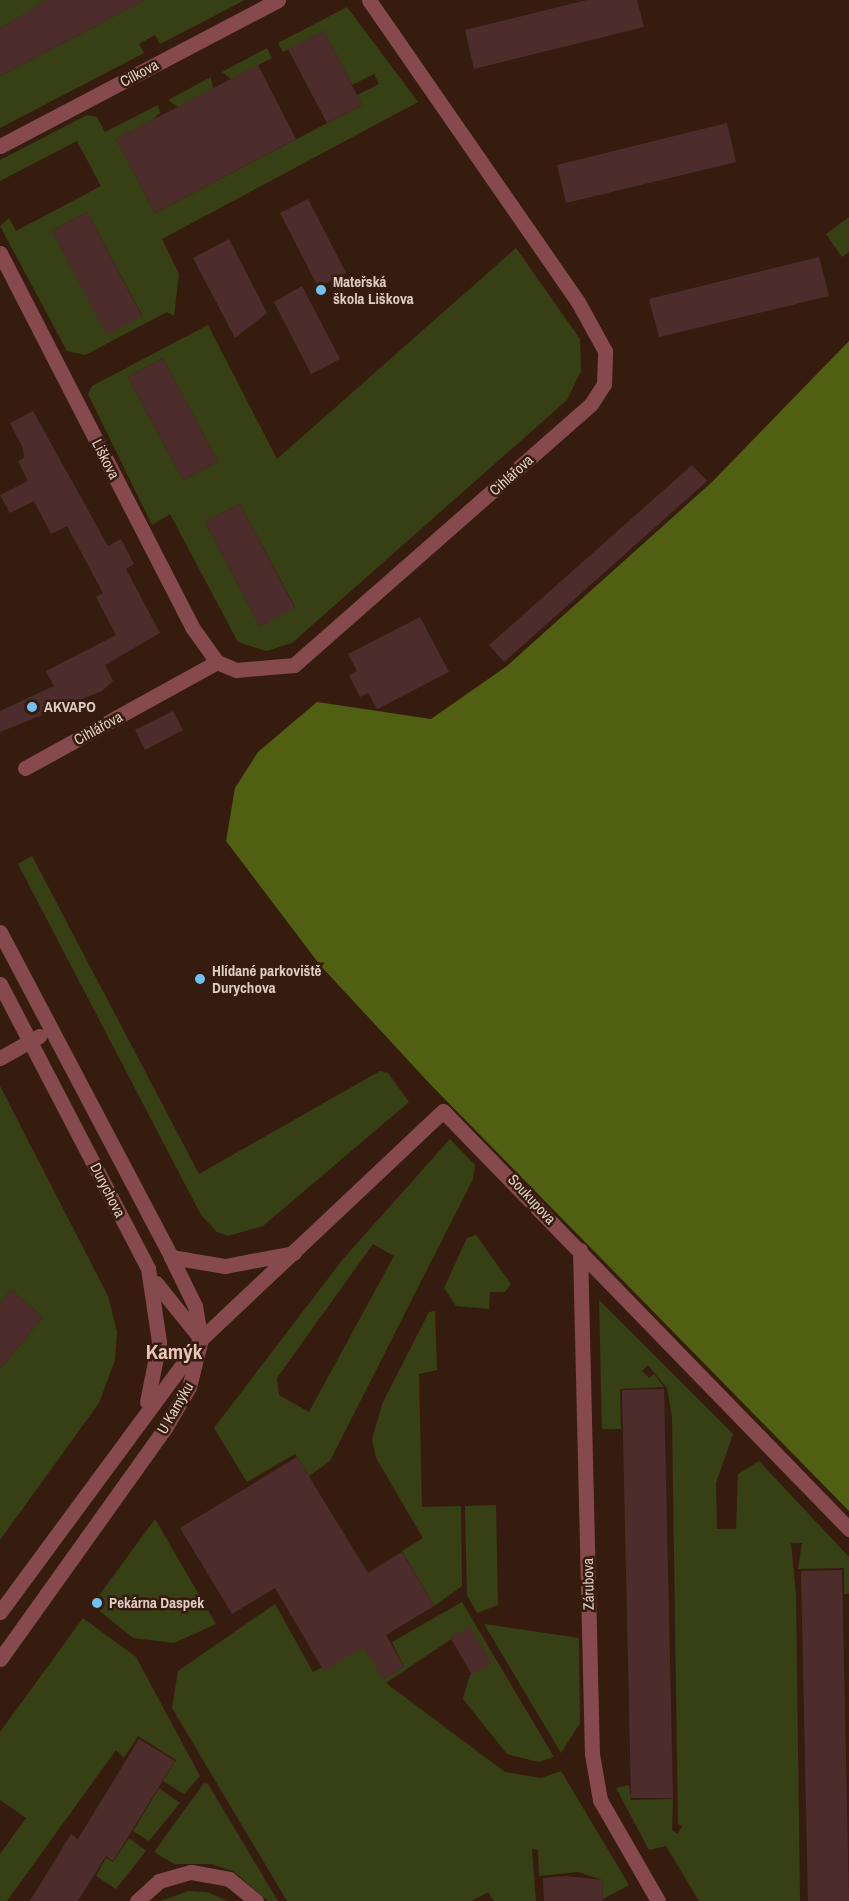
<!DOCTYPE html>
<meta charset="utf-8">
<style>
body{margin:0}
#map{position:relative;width:849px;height:1901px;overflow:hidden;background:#361c0f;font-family:"Archivo Narrow",sans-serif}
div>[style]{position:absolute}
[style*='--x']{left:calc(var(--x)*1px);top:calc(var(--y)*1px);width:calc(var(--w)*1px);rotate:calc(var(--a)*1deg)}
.green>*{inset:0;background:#374014}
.forest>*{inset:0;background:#515f13}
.building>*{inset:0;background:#4d2d2c}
.minor>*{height:15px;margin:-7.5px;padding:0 7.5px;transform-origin:7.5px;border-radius:7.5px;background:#864a4e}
.dots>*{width:16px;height:16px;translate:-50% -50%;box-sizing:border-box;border:3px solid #361c0f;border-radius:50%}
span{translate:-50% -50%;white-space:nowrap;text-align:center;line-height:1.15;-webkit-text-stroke:5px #361c0f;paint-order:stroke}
.street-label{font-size:15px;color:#dfcdc4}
.poi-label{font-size:15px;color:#dfcdc4;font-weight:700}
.left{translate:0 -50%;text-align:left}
.district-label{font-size:21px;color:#eac6b5;font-weight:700}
</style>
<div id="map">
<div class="green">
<div style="clip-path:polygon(0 0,47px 0,0 29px)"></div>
<div style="clip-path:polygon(145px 0,245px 0,160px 44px,155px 35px,139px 44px,144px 53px,0 128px,0 76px)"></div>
<div style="clip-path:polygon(evenodd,347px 7px,418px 102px,162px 239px,179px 274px,174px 316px,167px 312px,85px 355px,67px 351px,0 226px,9px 218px,16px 231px,101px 186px,77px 141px,0 181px,0 160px,87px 115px,97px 117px,105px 132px,158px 105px,160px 113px,151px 121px,116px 139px,155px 213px,362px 105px,357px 95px,379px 84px,374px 74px,352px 85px,324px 31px,283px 52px,278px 43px,347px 7px,87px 212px,142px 315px,107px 334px,52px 231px,87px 212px)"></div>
<div style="clip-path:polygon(267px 48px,272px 58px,231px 79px,222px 72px)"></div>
<div style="clip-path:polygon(211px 77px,213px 89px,178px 107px,168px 100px)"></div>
<div style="clip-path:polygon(849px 217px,849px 252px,842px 257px,826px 234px)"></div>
<div style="clip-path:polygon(evenodd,516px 248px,580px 339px,581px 371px,567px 400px,292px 643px,266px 651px,238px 642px,170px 514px,152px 525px,88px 394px,92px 386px,208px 325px,277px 459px,516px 248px,163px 358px,218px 462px,183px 480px,128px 377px,163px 358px,516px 248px,240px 504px,295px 607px,260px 626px,205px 522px,240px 504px)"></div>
<div style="clip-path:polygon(32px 856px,199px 1174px,380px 1071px,388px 1073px,409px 1102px,263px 1226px,228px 1236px,217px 1232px,201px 1215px,18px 864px)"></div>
<div style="clip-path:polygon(0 1086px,108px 1296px,117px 1332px,115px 1360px,99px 1403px,0 1540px,0 1369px,43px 1317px,11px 1290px,0 1303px)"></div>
<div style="clip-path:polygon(evenodd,450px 1139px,475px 1165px,473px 1179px,330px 1461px,309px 1476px,295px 1454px,247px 1482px,214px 1428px,343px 1259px,450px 1139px,373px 1244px,394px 1256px,309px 1412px,279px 1395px,277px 1378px,373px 1244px)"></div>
<div style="clip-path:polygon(476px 1235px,511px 1284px,505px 1292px,490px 1292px,489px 1309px,456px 1306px,444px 1288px,467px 1238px)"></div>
<div style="clip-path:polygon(599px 1300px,733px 1434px,716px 1483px,717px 1529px,736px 1529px,738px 1474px,759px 1461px,849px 1557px,849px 1594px,844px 1594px,844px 1568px,798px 1569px,802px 1543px,791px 1543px,796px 1595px,800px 1901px,699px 1901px,666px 1846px,649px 1850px,616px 1788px,629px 1785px,631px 1800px,673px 1799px,672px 1830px,677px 1834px,682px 1827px,678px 1824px,672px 1417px,667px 1388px,648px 1365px,642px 1371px,649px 1378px,654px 1374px,664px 1387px,620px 1389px,621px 1429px,602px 1429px)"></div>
<div style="clip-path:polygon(435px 1311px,437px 1370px,419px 1374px,422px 1507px,461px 1506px,462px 1586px,434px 1606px,402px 1551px,423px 1538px,376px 1458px,372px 1439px,383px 1402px,429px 1312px)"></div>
<div style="clip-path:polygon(496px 1505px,498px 1605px,477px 1613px,467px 1595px,465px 1506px)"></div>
<div style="clip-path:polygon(155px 1519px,216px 1624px,174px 1643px,133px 1638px,92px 1605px)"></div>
<div style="clip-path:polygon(462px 1602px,554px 1757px,538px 1762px,507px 1754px,463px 1699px,470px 1675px,491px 1663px,469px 1627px,386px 1683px,505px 1772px,541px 1778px,561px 1771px,629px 1885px,603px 1899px,602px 1880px,578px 1872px,539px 1876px,538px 1850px,532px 1849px,536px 1901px,494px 1901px,488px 1892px,472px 1901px,287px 1901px,172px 1708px,178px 1671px,275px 1604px,313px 1672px,364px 1647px,384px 1679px,404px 1667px,392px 1642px)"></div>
<div style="clip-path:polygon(83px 1618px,136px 1657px,200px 1776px,184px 1794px,163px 1781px,176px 1760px,138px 1736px,124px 1758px,116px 1750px,7px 1901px,0 1901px,0 1854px,26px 1818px,0 1800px,0 1732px)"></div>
<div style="clip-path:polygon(484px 1624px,579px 1638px,580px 1723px,561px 1753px)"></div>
<div style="clip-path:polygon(204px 1783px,208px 1784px,278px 1901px,268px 1901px,233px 1871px,211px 1864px,174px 1864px,154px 1852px)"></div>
<div style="clip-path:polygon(159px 1788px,180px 1803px,149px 1841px,133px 1831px)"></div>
<div style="clip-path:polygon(129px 1838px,146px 1851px,116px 1889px,96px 1876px,106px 1858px,113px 1862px)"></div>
<div style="clip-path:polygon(189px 1891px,207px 1892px,228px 1901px,160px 1901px)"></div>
</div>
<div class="forest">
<div style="clip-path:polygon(849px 341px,849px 1511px,430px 1084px,320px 965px,226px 841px,235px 788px,258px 752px,317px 702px,431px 719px,507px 666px,712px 482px)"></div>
</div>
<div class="building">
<div style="clip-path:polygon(46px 0,145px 0,0 76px,0 29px)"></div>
<div style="clip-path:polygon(587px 0,637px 0,644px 27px,474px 69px,465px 30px)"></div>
<div style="clip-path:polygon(324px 31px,362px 105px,327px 123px,288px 49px)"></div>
<div style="clip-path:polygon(258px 65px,296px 139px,155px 213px,116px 139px)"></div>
<div style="clip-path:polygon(727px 123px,736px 162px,566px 203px,557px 165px)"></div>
<div style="clip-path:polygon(308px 199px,346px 273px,318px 287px,280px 213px)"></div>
<div style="clip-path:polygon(87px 212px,142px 316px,107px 335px,52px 231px)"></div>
<div style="clip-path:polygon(229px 239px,267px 313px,235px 338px,193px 258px)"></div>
<div style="clip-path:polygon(819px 257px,829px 296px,659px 337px,649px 299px)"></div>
<div style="clip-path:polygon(302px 286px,340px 359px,311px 374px,274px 302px)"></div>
<div style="clip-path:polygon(163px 358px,218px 462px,183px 480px,128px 377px)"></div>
<div style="clip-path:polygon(33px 411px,108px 546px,121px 539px,134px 564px,126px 569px,160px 633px,105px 665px,113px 681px,102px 691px,0 732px,0 711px,54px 686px,46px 671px,116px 635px,96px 597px,103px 593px,67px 526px,51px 534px,34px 501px,10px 513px,0 495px,28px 481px,18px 461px,24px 458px,23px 448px,10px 423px)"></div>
<div style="clip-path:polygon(692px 465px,707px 481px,504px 662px,489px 645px)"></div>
<div style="clip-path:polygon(240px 504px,295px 608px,260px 626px,205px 522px)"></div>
<div style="clip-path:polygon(420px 617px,449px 672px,377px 709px,368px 693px,360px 697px,349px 675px,357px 671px,348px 654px)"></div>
<div style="clip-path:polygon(173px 711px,183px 730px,145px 750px,135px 730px)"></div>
<div style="clip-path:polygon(11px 1290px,43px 1317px,0 1369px,0 1303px)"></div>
<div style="clip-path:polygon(664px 1389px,673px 1798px,631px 1798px,622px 1390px)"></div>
<div style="clip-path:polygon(297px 1457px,368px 1573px,402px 1552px,434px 1606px,386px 1635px,404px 1667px,384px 1680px,364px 1647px,324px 1671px,275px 1588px,232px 1614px,180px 1528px)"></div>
<div style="clip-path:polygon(842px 1570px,849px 1901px,808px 1901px,801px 1571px)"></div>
<div style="clip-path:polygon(469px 1626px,491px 1663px,472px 1675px,450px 1637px)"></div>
<div style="clip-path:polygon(139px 1739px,175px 1761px,113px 1861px,106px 1856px,78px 1901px,30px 1901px,71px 1834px,78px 1839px)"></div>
<div style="clip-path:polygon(566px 1876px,602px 1880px,603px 1901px,544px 1901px,543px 1878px)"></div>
</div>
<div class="minor">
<div style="--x:0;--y:146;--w:314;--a:-27.7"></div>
<div style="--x:0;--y:253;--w:420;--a:62.8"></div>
<div style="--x:192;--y:627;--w:43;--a:54.5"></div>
<div style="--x:217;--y:662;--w:21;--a:23"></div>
<div style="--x:236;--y:670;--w:58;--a:-4.9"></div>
<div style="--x:294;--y:665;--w:395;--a:-41.3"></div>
<div style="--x:591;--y:404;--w:24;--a:-57"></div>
<div style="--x:604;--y:384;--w:33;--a:-88"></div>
<div style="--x:605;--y:351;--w:56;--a:-118.9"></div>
<div style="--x:578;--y:302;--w:367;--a:-124.7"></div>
<div style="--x:25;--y:768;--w:219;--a:-28.9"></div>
<div style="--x:0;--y:932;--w:367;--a:62.2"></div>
<div style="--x:171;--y:1257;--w:55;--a:63.9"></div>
<div style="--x:195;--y:1306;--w:34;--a:80"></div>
<div style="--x:201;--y:1339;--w:49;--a:104"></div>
<div style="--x:189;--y:1387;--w:48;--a:120.3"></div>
<div style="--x:165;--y:1428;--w:284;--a:125.5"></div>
<div style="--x:0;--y:984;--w:320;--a:62.5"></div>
<div style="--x:148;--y:1268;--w:75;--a:81.5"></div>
<div style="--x:159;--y:1342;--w:61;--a:101.3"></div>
<div style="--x:0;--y:1058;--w:45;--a:-29.4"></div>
<div style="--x:580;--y:1250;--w:504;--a:88.64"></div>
<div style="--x:592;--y:1754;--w:47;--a:80.1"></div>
<div style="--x:600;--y:1800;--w:116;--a:60.1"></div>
<div style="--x:171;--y:1257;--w:55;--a:9.5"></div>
<div style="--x:225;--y:1266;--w:70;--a:-10.7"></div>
<div style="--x:156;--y:1283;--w:72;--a:51.2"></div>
<div style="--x:0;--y:1612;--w:339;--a:-53.6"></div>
<div style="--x:201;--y:1339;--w:332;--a:-43.3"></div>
<div style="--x:443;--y:1111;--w:583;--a:45.83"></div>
<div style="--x:137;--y:1901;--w:30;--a:-42"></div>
<div style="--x:159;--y:1881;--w:33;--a:-16"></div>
<div style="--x:191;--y:1872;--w:39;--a:10"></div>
<div style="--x:229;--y:1879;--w:35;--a:39"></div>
</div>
<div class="dots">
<div style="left:321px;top:290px;background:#70c1f4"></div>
<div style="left:32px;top:707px;background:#70c1f4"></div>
<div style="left:200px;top:979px;background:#70c1f4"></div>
<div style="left:97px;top:1603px;background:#70c1f4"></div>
</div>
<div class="street-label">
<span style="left:139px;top:73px;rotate:-28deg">Cílkova</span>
<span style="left:106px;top:459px;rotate:63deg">Liškova</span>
<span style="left:511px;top:475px;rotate:-42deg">Cihlářova</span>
<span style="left:98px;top:728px;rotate:-29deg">Cihlářova</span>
<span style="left:108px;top:1190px;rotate:63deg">Durychova</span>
<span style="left:532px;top:1199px;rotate:47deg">Soukupova</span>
<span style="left:175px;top:1408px;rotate:-60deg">U Kamýku</span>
<span style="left:588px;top:1584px;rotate:-91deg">Zárubova</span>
</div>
<div class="poi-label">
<span class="left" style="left:333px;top:290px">Mateřská<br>škola Liškova</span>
<span class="left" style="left:44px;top:707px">AKVAPO</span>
<span class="left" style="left:212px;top:979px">Hlídané parkoviště<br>Durychova</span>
<span class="left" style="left:109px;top:1603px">Pekárna Daspek</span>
</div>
<div class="district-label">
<span style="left:174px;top:1352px">Kamýk</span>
</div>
</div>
